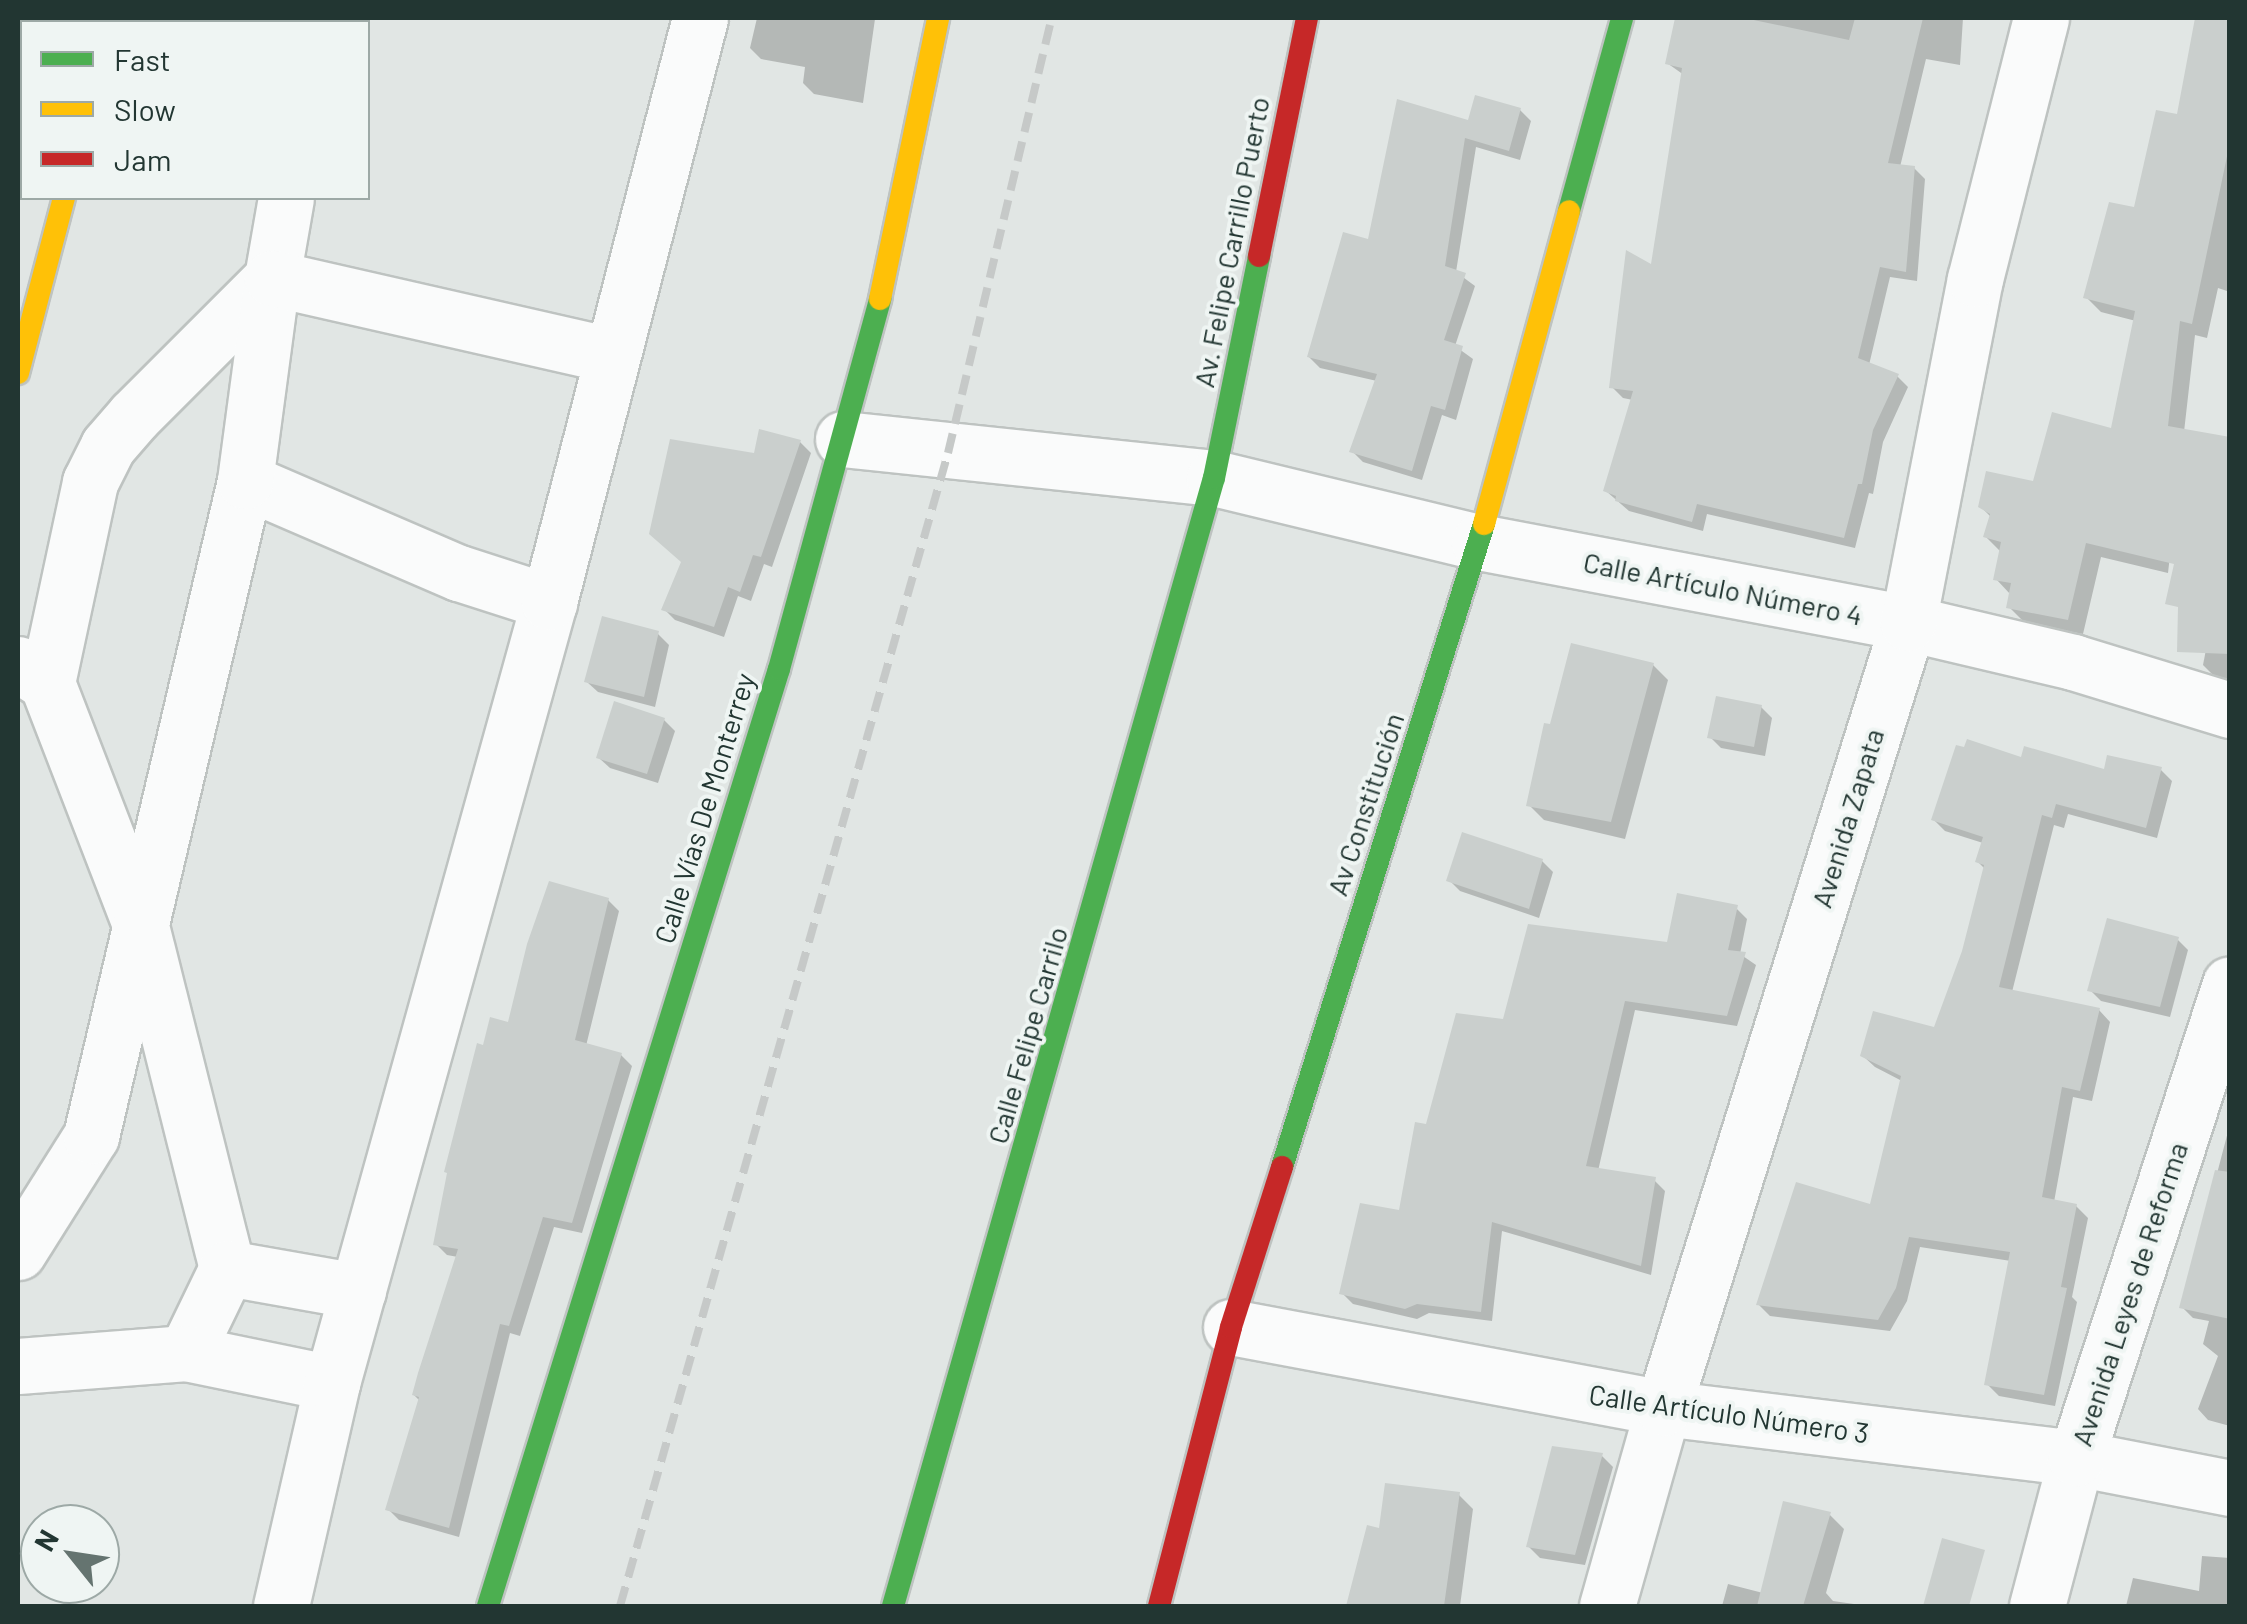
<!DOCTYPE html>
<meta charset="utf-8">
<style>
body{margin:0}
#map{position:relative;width:2247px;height:1624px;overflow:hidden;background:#e1e6e4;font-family:Barlow,sans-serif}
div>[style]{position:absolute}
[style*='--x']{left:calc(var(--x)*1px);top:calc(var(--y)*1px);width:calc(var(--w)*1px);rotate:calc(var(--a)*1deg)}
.shadow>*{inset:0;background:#0003}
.building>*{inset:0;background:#cacfcd}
.roads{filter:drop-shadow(2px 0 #bec3c1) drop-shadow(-2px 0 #bec3c1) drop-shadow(0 2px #bec3c1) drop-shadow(0 -2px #bec3c1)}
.street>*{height:55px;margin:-27.5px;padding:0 27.5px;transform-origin:27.5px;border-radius:27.5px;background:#fafbfb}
.fast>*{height:22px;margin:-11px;padding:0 11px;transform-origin:11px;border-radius:11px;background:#4caf50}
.slow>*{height:22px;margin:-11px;padding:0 11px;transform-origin:11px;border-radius:11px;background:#ffc107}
.jam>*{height:22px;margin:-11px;padding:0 11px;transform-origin:11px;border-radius:11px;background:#c62828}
.rail>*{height:8px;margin-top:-4px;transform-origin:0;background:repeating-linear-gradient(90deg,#c6c9c8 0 20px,transparent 0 30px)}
span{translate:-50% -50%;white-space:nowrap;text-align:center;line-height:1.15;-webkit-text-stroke:8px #eff5f3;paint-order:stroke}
.street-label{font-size:28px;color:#223632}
.frame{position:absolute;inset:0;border:20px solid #223632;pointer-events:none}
.legend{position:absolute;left:20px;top:20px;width:350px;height:180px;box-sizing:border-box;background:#eff5f3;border:2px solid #9da9a6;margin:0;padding:12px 18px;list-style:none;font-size:30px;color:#223632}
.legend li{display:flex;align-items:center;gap:20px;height:50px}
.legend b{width:50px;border:2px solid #9da9a6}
.north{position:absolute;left:20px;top:1504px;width:100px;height:100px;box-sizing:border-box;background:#eff5f3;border:2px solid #9da9a6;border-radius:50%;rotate:300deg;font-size:28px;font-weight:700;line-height:40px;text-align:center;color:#223632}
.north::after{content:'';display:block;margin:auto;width:35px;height:45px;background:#657470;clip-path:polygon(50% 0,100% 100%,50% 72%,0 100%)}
</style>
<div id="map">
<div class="shadow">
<div style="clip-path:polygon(757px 18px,886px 18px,875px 19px,863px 103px,814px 94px,803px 83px,805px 67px,761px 59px,750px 48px)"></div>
<div style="clip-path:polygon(1677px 18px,1963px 18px,1960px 65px,1926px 59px,1900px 167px,1914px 168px,1925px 179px,1917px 281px,1890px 277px,1869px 365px,1897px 376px,1908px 387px,1883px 442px,1873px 494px,1869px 493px,1855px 548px,1707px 514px,1703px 531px,1629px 511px,1606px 491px,1633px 400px,1623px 398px,1612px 387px,1653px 268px,1684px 75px,1667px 63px)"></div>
<div style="clip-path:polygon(2185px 18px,2230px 18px,2230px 292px,2218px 288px,2207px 338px,2195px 335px,2168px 573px,2101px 557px,2083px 634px,2025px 623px,2009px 607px,2011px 595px,1996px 579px,2001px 552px,1986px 537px,1991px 517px,1980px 506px,2035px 484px,2113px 431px,2136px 321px,2101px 312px,2086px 297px,2136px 210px,2179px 117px,2197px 20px)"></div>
<div style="clip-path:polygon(1520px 110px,1531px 121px,1520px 160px,1476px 147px,1456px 272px,1475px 286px,1455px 346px,1473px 359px,1456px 420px,1442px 415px,1422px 480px,1363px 462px,1352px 451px,1377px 381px,1320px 368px,1309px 357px,1369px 242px,1469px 123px)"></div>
<div style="clip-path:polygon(800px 442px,811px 453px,772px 567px,764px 564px,751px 601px,738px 596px,724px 637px,675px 620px,664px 609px,756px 456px)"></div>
<div style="clip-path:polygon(2227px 541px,2230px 541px,2230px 680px,2214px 676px,2203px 665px)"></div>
<div style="clip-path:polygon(658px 634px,669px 645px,655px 707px,598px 692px,587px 682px)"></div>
<div style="clip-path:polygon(1653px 665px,1668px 680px,1625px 839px,1544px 820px,1529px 805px,1552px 727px)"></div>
<div style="clip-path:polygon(1761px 707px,1772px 718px,1765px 756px,1721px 748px,1710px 737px)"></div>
<div style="clip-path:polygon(664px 720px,675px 731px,658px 783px,610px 768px,599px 758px)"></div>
<div style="clip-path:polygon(2023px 760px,2106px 772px,2161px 770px,2172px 781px,2157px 838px,2068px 814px,2064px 828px,2054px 825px,2012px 992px,2099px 1010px,2110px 1022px,2092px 1101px,2073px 1097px,2054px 1202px,2076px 1206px,2088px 1218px,2072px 1297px,2077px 1302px,2055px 1406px,1999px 1396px,1987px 1384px,2011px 1261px,1920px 1247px,1907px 1301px,1890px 1331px,1770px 1316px,1759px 1305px,1872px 1207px,1902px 1081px,1875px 1067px,1863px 1056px,1935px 1030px,1965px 952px,1986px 870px,1978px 862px,1983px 843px,1945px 831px,1933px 819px)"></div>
<div style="clip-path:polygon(1542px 861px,1553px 872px,1539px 918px,1460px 891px,1449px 880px)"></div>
<div style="clip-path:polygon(608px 900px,619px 911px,586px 1046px,621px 1055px,632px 1066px,582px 1233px,554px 1227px,520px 1336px,510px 1333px,459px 1537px,399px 1520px,388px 1509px,420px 1401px,414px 1395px,458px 1257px,447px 1255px,436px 1244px,485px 1048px,510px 1025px)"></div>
<div style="clip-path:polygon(1736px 908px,1747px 919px,1740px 954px,1756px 965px,1737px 1026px,1635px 1010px,1598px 1171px,1654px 1180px,1665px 1191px,1651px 1275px,1502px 1231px,1492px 1321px,1429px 1313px,1417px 1319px,1353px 1304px,1342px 1293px,1401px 1212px,1427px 1126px,1505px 1022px,1669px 945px)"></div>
<div style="clip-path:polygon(2177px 939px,2188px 950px,2170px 1017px,2101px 1001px,2090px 990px)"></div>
<div style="clip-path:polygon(2230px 1124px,2230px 1426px,2208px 1420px,2198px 1409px,2218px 1356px,2203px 1344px,2209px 1321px,2193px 1318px,2182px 1307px)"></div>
<div style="clip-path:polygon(1602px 1456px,1613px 1467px,1585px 1565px,1540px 1558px,1529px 1547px)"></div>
<div style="clip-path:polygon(1459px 1495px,1473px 1509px,1460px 1606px,1349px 1606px,1369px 1528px,1381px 1532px)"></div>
<div style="clip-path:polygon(1829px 1514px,1844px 1529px,1826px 1593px,1833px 1601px,1868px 1606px,1722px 1606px,1728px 1584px,1763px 1593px)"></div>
<div style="clip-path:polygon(2202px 1556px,2230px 1558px,2230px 1606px,2126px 1606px,2133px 1578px,2199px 1591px)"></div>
</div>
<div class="building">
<div style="clip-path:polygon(1675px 18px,1744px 18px,1849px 40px,1855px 18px,1923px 18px,1888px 163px,1915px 166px,1906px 272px,1880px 267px,1858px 358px,1899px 374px,1873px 430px,1862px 484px,1858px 484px,1844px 538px,1697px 504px,1692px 522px,1615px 501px,1616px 496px,1603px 491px,1633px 391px,1609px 388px,1626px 250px,1651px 264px,1682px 68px,1665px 64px)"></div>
<div style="clip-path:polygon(2195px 18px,2230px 18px,2230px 142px,2192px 324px,2180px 321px,2168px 426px,2230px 437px,2230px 654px,2177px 652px,2178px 607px,2165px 604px,2174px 564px,2086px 543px,2068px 620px,2006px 608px,2011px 583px,1993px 580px,2001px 542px,1983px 537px,1990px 514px,1978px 507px,1986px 471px,2033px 481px,2052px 412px,2111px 428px,2135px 311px,2083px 298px,2109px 202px,2134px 207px,2156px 110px,2177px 114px)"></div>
<div style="clip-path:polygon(1475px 95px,1521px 108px,1509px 151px,1465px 138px,1445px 266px,1466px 273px,1444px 340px,1463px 346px,1445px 410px,1431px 406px,1412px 471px,1349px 452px,1377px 374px,1307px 357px,1343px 232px,1368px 239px,1397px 99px,1468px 120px)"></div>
<div style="clip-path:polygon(759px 429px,801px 440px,761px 557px,753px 555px,740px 592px,728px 587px,714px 627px,661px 610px,681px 562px,649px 534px,670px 439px,754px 453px)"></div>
<div style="clip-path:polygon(602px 616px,659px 631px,644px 697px,584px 682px)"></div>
<div style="clip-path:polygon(1571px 643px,1654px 663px,1611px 822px,1526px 806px,1544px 723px,1550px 724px)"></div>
<div style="clip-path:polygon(1716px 696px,1762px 705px,1754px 747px,1707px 738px)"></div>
<div style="clip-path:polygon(614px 701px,665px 718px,647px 774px,596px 758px)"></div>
<div style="clip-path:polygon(1967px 739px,2021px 757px,2024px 746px,2104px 769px,2107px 755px,2162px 767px,2146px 828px,2056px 804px,2052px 818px,2042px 815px,1999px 987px,2100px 1008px,2080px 1091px,2062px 1087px,2042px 1197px,2077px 1204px,2061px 1287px,2067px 1288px,2044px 1395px,1984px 1385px,2010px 1252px,1909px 1237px,1896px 1288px,1878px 1320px,1756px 1305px,1796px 1182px,1870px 1204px,1901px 1076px,1860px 1056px,1873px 1011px,1934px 1027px,1962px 951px,1984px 865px,1975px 862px,1983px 837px,1931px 820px,1956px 745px,1964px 747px)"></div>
<div style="clip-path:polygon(1462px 832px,1543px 859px,1529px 909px,1446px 881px)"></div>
<div style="clip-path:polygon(549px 881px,609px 898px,575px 1040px,622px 1053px,572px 1223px,543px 1217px,509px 1326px,500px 1324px,449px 1528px,385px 1510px,419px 1397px,412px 1395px,418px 1373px,458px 1249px,433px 1245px,447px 1173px,444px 1172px,477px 1043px,483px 1045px,490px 1017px,508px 1022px,527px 944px)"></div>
<div style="clip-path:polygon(1677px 893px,1738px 905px,1728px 950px,1746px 952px,1727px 1016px,1625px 1001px,1586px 1166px,1656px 1177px,1641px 1266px,1492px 1222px,1481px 1312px,1417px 1304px,1405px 1309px,1339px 1294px,1360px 1203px,1399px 1210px,1415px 1122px,1426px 1124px,1456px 1013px,1503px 1019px,1528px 924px,1667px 942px)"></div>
<div style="clip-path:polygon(2107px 918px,2179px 937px,2160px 1007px,2087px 991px)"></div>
<div style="clip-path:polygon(2215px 1170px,2230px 1172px,2230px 1319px,2179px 1308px)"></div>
<div style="clip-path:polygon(1552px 1446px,1603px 1453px,1575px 1555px,1526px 1547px)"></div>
<div style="clip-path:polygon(1385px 1483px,1460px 1492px,1444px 1606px,1346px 1606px,1367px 1525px,1379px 1528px)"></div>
<div style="clip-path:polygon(1783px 1501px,1831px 1512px,1803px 1606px,1757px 1606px)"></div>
<div style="clip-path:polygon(1942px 1538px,1985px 1550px,1969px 1606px,1923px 1606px)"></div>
</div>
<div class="roads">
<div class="street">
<div style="--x:316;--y:22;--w:4;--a:-76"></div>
<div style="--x:843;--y:439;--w:373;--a:6"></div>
<div style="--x:1214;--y:478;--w:273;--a:13.6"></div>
<div style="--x:1479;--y:542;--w:437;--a:10.7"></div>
<div style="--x:1908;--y:623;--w:170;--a:13.3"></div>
<div style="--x:2073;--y:662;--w:164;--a:17"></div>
<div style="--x:245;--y:481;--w:233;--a:23.3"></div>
<div style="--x:459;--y:573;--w:95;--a:17.9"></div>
<div style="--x:18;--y:664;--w:35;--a:33"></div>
<div style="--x:47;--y:683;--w:206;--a:-77.9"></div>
<div style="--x:90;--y:482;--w:40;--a:-63.4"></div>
<div style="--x:108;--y:446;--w:40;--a:-49"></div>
<div style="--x:134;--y:416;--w:195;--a:-45"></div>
<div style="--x:272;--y:278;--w:81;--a:-80.1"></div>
<div style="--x:47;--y:683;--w:261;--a:68.9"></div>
<div style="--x:141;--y:926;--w:353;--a:75.9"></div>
<div style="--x:227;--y:1268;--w:133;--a:10"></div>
<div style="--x:18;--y:1252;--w:137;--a:-57.8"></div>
<div style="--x:91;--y:1136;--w:673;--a:-76.77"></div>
<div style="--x:245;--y:481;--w:205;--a:-82.4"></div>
<div style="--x:272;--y:278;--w:347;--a:12.8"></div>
<div style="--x:1231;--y:1327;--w:440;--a:10.6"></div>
<div style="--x:1663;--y:1408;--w:416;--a:6.9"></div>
<div style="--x:2076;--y:1458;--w:157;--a:11"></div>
<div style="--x:186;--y:1353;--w:94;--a:-64.2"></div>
<div style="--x:18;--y:1366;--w:169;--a:-4.4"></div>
<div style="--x:186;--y:1353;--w:149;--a:11.6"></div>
<div style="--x:281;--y:1606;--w:229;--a:-77.1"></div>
<div style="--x:332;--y:1383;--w:811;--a:-74.47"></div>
<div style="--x:549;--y:602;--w:603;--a:-75.5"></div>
<div style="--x:1607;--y:1606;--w:206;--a:-74.2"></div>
<div style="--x:1663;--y:1408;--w:822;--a:-72.67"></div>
<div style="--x:1908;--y:623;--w:350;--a:-79"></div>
<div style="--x:1975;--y:279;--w:269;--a:-75.8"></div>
<div style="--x:2037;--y:1606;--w:153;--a:-75.2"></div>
<div style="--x:2076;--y:1458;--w:498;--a:-72"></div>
</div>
<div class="fast">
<div style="--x:1569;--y:211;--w:200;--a:-74.6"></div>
<div style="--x:1282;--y:1167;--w:674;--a:-72.56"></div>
<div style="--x:488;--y:1606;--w:981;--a:-72.75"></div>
<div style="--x:779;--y:669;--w:384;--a:-74.7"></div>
<div style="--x:893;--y:1606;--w:1173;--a:-74.12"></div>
<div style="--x:1214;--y:478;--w:227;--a:-78.5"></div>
</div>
<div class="slow">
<div style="--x:880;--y:299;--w:287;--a:-78.3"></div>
<div style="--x:18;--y:373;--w:181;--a:-75.3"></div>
<div style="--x:1484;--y:524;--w:324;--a:-74.8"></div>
</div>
<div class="jam">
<div style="--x:111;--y:22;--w:4;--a:-76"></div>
<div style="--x:1259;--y:256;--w:243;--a:-78.6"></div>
<div style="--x:1159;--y:1606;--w:288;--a:-75.5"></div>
<div style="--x:1231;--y:1327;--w:168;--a:-72.3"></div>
</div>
</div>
<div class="rail">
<div style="--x:620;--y:1606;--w:1199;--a:-74.12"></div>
<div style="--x:948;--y:453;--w:447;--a:-76.6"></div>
</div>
<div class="street-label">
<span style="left:1231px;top:242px;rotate:-79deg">Av. Felipe Carrillo Puerto</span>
<span style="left:1723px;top:588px;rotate:11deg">Calle Artículo Número 4</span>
<span style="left:1365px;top:804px;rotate:-72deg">Av Constitución</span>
<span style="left:704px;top:808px;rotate:-73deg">Calle Vías De Monterrey</span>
<span style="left:1847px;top:818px;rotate:-73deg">Avenida Zapata</span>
<span style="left:1027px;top:1035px;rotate:-74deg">Calle Felipe Carrilo</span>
<span style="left:2129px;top:1294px;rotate:-72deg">Avenida Leyes de Reforma</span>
<span style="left:1729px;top:1413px;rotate:8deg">Calle Artículo Número 3</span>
</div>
<div class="frame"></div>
<ul class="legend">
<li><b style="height:12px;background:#4caf50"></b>Fast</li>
<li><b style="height:12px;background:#ffc107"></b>Slow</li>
<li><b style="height:12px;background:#c62828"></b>Jam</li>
</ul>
<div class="north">N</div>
</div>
